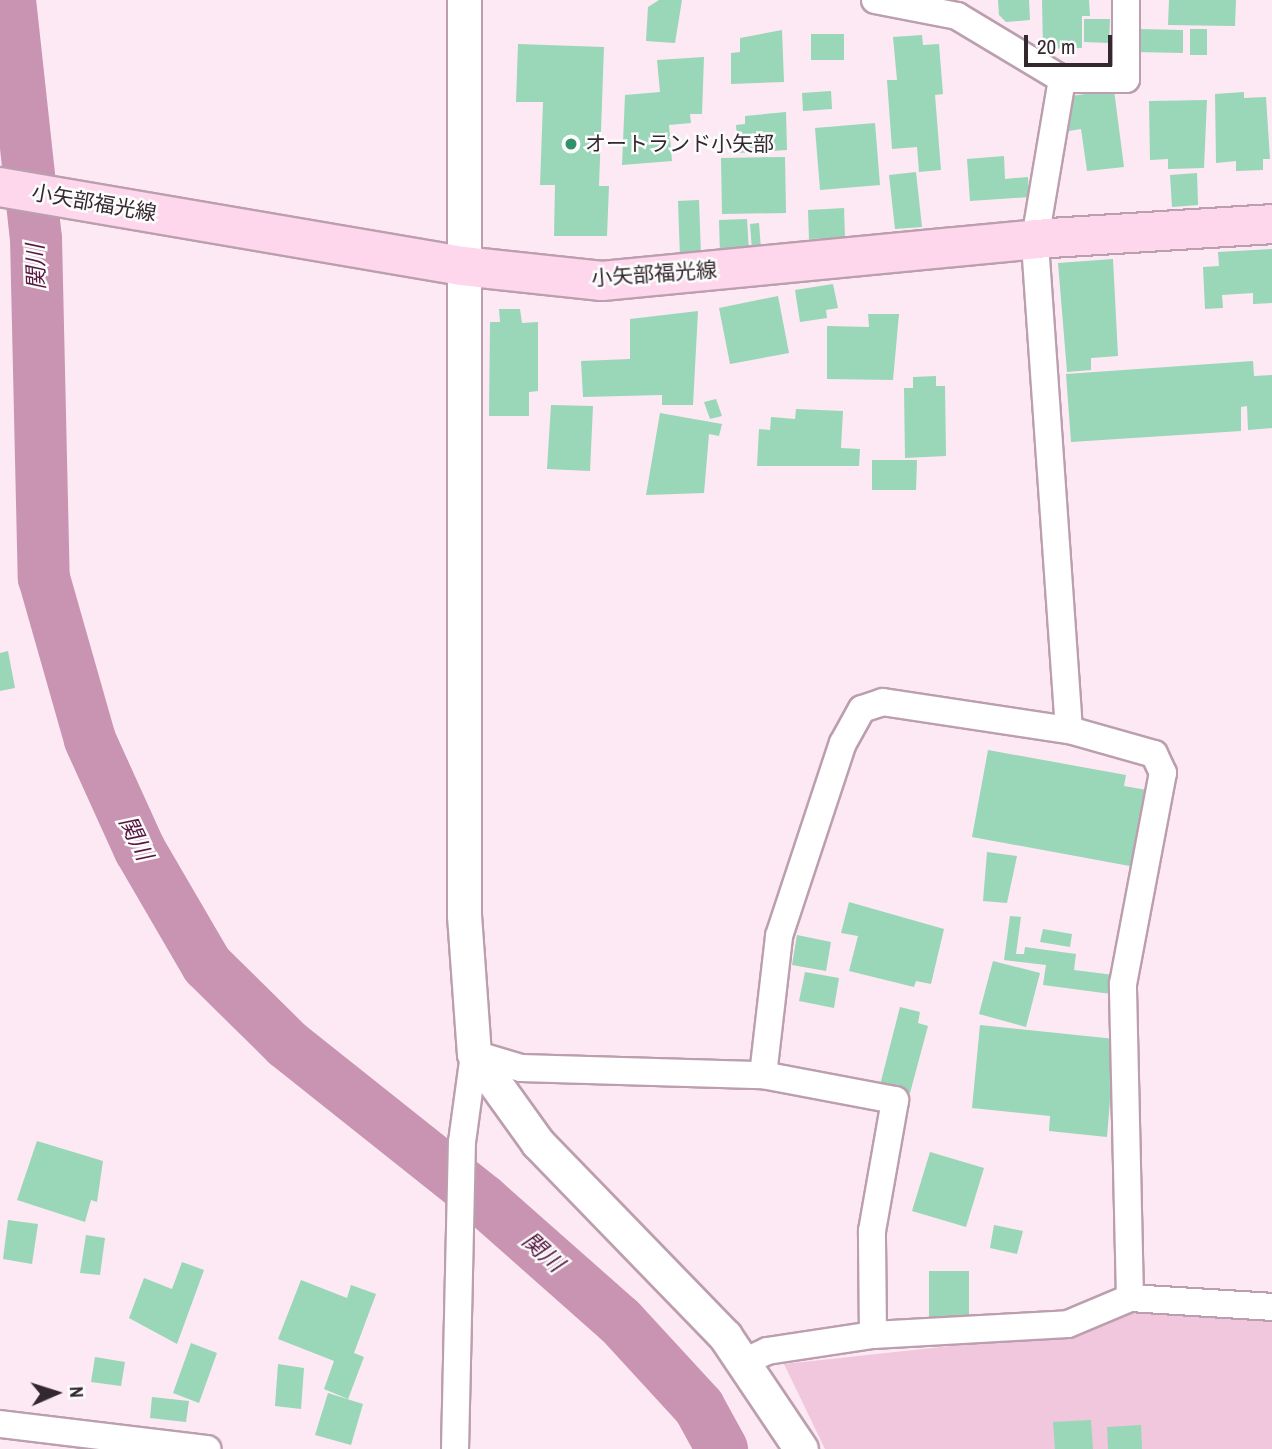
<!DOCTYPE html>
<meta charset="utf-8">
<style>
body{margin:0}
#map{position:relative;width:1272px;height:1449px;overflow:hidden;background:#fce9f3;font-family:"Archivo Narrow","Noto Sans JP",sans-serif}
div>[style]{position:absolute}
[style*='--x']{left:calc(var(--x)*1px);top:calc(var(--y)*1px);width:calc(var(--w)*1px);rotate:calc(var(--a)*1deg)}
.green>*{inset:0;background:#f0c7dd}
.river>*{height:52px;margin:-26px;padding:0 26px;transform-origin:26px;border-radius:26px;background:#c994b2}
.building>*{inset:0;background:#9ad6b8}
.roads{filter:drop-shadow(2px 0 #bc9fae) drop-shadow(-2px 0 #bc9fae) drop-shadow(0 2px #bc9fae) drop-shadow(0 -2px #bc9fae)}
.minor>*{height:26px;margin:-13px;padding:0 13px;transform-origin:13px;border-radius:13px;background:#fff}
.tertiary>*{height:33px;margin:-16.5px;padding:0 16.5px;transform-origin:16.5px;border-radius:16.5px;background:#fff}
.primary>*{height:38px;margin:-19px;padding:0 19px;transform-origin:19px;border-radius:19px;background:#fed7ed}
.dots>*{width:19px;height:19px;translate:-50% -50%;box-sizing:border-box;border:4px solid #fcfcfc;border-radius:50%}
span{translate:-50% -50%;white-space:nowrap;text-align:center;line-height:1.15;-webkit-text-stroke:5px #fcfcfc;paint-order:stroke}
.poi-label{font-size:21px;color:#33282e}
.left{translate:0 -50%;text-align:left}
.street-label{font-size:21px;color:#33282e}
.water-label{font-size:23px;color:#561740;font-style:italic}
.north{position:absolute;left:21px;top:1358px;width:70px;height:70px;-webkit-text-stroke:5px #fcfcfc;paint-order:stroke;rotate:87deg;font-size:19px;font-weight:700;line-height:28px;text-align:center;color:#33282e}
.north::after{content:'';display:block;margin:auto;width:24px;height:32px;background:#33282e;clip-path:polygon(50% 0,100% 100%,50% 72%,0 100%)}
.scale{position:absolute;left:1024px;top:35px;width:88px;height:32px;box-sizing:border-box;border:4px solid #33282e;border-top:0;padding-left:9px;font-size:21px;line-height:24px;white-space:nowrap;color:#33282e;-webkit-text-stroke:5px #fcfcfc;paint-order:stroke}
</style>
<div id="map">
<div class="green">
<div style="clip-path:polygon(1125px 1300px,1272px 1314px,1272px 1449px,825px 1449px,784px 1364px,1061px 1334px)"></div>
</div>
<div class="river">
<div style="--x:10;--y:0;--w:239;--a:83.8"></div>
<div style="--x:36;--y:238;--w:340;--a:88.7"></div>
<div style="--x:44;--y:578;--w:168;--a:74.1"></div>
<div style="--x:90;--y:740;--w:121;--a:65.6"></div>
<div style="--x:140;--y:850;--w:133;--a:59.8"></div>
<div style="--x:207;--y:965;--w:112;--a:44.6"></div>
<div style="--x:287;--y:1044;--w:251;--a:38.5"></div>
<div style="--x:483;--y:1200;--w:183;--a:41.5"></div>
<div style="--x:620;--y:1321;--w:117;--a:47.4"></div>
<div style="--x:699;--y:1407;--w:48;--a:61.3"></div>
</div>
<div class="building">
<div style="clip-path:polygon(659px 0,682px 0,675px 43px,646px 41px,648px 7px)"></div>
<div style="clip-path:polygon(998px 0,1029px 0,1030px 20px,1006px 22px,999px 15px)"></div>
<div style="clip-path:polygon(1042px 0,1089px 0,1090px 16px,1082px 16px,1082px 48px,1043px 49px)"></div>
<div style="clip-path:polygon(1169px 0,1236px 0,1235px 26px,1168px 25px)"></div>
<div style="clip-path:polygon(1084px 19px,1110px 19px,1109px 43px,1084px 42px)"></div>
<div style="clip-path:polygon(1138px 29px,1183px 30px,1183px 53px,1137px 52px)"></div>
<div style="clip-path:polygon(1190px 29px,1207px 29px,1207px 55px,1190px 55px)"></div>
<div style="clip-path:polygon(782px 30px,784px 82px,731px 84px,731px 53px,740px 52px,740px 38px)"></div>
<div style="clip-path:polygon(811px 34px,844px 34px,844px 60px,811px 60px)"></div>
<div style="clip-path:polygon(922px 35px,923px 45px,939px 44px,943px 94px,935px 95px,941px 170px,919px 172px,917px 147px,892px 149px,887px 80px,897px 80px,893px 37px)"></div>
<div style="clip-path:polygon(518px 44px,604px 47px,599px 186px,609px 186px,607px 236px,554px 236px,555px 185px,540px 185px,543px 102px,516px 102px)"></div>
<div style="clip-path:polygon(704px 57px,702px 114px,690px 114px,691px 123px,669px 125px,672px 161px,622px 165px,625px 95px,660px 92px,657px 60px)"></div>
<div style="clip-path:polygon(1114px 90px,1124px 167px,1087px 171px,1081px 129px,1069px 131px,1071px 96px)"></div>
<div style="clip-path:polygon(831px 91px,832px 109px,803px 111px,802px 93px)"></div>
<div style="clip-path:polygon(1244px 92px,1244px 98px,1266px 97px,1270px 159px,1263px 159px,1263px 170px,1236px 171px,1236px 161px,1216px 163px,1215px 94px)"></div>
<div style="clip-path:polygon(1207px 100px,1204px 168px,1168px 169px,1168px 159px,1150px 160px,1149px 101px)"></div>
<div style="clip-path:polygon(786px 112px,787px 150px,738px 153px,736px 125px,745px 124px,745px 116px)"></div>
<div style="clip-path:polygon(875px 123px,880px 185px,820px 190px,815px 128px)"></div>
<div style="clip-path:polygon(1004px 156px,1005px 179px,1028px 177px,1029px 197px,970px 201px,967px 159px)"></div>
<div style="clip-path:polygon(785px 157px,786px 213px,722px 214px,721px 158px)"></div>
<div style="clip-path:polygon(916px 172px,922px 227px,895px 229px,889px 175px)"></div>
<div style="clip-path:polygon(1197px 173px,1198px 205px,1172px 207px,1170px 175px)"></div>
<div style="clip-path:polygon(699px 200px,701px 256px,680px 257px,678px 201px)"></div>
<div style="clip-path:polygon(844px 208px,845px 238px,809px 239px,808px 210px)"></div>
<div style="clip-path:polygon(747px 219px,749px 251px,720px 254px,719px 220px)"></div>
<div style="clip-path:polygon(759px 223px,761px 249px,752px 250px,750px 224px)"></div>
<div style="clip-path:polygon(1272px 249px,1272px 303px,1253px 304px,1253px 293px,1222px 295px,1223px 308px,1205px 309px,1203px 267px,1219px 266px,1218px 252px)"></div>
<div style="clip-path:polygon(1113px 259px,1118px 356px,1091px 358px,1091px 370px,1067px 372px,1058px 263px)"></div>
<div style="clip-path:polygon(833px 284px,838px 308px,826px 310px,827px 318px,800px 322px,795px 290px)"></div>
<div style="clip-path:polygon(778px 296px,789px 353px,730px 364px,719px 308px)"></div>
<div style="clip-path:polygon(499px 309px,520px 309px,522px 323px,538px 322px,538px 391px,529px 392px,529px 416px,489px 416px,490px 322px,500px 322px)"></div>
<div style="clip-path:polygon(698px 311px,693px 405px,662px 405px,662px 395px,583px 397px,581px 361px,630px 359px,630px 319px)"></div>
<div style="clip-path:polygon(868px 314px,899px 314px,893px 380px,827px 379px,827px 326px,869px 327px)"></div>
<div style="clip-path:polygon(1253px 361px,1254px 376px,1272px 375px,1272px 428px,1248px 430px,1247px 406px,1241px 407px,1241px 431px,1071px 442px,1066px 374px)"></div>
<div style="clip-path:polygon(936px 376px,936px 386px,945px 386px,946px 456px,905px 458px,904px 388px,913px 388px,913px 377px)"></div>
<div style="clip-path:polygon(716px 399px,722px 416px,710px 419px,704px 402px)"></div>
<div style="clip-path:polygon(551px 405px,593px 406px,590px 471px,547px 469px)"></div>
<div style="clip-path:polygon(796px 409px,843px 411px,841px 448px,860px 449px,859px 466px,757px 466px,759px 429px,770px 430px,771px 417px,795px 419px)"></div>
<div style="clip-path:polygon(660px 413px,722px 424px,719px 436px,709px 434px,704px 493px,646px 495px)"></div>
<div style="clip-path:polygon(872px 460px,917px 460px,916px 490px,872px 490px)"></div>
<div style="clip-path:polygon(8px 651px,15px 688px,0 691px,0 653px)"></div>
<div style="clip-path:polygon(988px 750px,1126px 775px,1124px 786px,1147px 790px,1135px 867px,972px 837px)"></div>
<div style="clip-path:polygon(987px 852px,1017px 856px,1007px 903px,983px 901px)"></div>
<div style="clip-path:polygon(849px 902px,944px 929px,931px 984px,916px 981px,914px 987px,849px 971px,858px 936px,841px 933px)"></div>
<div style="clip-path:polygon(1010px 916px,1021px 917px,1016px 954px,1024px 954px,1025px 947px,1076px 954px,1074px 970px,1114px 975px,1111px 994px,1043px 985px,1046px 965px,1004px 960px)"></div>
<div style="clip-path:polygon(1043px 929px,1072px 934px,1070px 947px,1040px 942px)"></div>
<div style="clip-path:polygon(797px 935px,831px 942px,826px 971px,792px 965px)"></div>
<div style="clip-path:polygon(993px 961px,1040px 973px,1026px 1027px,979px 1014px)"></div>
<div style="clip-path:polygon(805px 972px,839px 978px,834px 1008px,799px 1001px)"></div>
<div style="clip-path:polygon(900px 1007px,920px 1012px,918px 1023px,928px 1026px,910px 1093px,880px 1085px)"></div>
<div style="clip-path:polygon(980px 1025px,1115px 1039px,1107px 1137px,1049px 1131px,1050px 1116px,972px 1108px)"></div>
<div style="clip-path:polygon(37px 1141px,103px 1161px,97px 1202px,91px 1200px,85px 1222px,17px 1200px)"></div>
<div style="clip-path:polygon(930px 1152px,984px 1168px,966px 1227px,912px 1211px)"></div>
<div style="clip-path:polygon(8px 1220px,38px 1224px,32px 1264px,3px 1259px)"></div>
<div style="clip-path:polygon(994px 1225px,1023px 1231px,1017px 1254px,990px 1248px)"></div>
<div style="clip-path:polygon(86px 1235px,105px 1238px,100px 1275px,80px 1273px)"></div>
<div style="clip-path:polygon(182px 1262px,204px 1270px,177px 1344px,129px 1318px,144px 1278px,172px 1289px)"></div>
<div style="clip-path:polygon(929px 1271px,969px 1271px,969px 1320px,929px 1321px)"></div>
<div style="clip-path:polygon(301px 1280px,347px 1298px,351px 1285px,376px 1294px,354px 1353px,364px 1357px,348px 1399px,324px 1389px,334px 1361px,278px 1339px)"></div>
<div style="clip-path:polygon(191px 1343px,217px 1353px,199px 1403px,173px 1393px)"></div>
<div style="clip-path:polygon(95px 1357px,125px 1362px,121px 1386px,91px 1382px)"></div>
<div style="clip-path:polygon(278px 1364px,304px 1368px,301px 1409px,275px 1406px)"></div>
<div style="clip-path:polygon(328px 1393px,363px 1404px,351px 1445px,315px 1435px)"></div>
<div style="clip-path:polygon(152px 1397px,189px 1401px,186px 1422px,150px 1418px)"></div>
<div style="clip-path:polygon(1091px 1420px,1093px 1449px,1055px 1449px,1053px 1422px)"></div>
<div style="clip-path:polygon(1141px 1425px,1142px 1449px,1108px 1449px,1107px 1427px)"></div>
</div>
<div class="roads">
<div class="minor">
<div style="--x:875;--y:0;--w:84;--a:11"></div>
<div style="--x:957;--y:16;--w:122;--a:31"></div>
<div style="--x:1062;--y:79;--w:64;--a:0"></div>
<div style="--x:1126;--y:79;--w:79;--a:-90"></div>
<div style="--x:1130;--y:1298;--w:142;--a:3.6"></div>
<div style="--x:873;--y:1335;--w:195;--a:-3.2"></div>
<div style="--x:1068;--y:1324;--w:67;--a:-22.8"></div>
<div style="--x:1130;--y:1298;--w:314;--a:-91.3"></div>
<div style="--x:1123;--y:984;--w:215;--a:-79.3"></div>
<div style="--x:1163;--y:773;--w:21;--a:-115"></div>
<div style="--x:1154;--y:754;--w:88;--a:-164.2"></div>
<div style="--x:746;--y:1361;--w:23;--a:-25"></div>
<div style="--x:767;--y:1351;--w:107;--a:-8.6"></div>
<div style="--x:873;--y:1335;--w:104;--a:-90.6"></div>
<div style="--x:872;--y:1231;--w:133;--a:-80"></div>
<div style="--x:895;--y:1100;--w:134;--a:-169.3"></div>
<div style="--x:763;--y:1075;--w:140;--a:-83.4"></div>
<div style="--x:779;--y:936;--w:203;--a:-71.7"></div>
<div style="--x:843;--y:743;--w:39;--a:-61"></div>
<div style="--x:862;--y:709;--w:22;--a:-18"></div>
<div style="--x:883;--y:702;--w:188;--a:8.6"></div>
<div style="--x:1069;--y:730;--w:492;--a:-94"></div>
<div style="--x:1035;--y:239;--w:162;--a:-80.4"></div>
<div style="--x:0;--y:1424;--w:209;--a:6.9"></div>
<div style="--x:455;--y:1449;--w:307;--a:-88.7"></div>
<div style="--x:462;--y:1142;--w:89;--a:-82.2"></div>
<div style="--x:474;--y:1054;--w:49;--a:16.6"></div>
<div style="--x:521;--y:1068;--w:242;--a:1.7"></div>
</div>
<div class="tertiary">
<div style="--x:464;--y:0;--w:915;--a:90"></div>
<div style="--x:464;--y:915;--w:139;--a:85.9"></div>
<div style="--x:474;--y:1054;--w:110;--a:54.3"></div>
<div style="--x:538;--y:1143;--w:269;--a:45.9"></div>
<div style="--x:725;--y:1336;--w:136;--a:56.1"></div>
</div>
<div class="primary">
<div style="--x:0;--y:187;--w:469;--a:9.7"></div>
<div style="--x:462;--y:266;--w:141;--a:6.1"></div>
<div style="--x:602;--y:281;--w:435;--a:-5.5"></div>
<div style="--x:1035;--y:239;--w:237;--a:-3.6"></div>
</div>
</div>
<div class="dots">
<div style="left:571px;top:144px;background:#32916a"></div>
</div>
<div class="poi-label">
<span class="left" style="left:585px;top:144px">オートランド小矢部</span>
</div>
<div class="street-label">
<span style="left:94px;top:203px;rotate:10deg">小矢部福光線</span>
<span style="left:654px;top:274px;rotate:-4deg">小矢部福光線</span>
</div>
<div class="water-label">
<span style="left:36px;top:267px;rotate:-92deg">関川</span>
<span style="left:136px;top:838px;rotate:64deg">関川</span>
<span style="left:543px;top:1252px;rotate:42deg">関川</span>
</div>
<div class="north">N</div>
<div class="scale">20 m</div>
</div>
